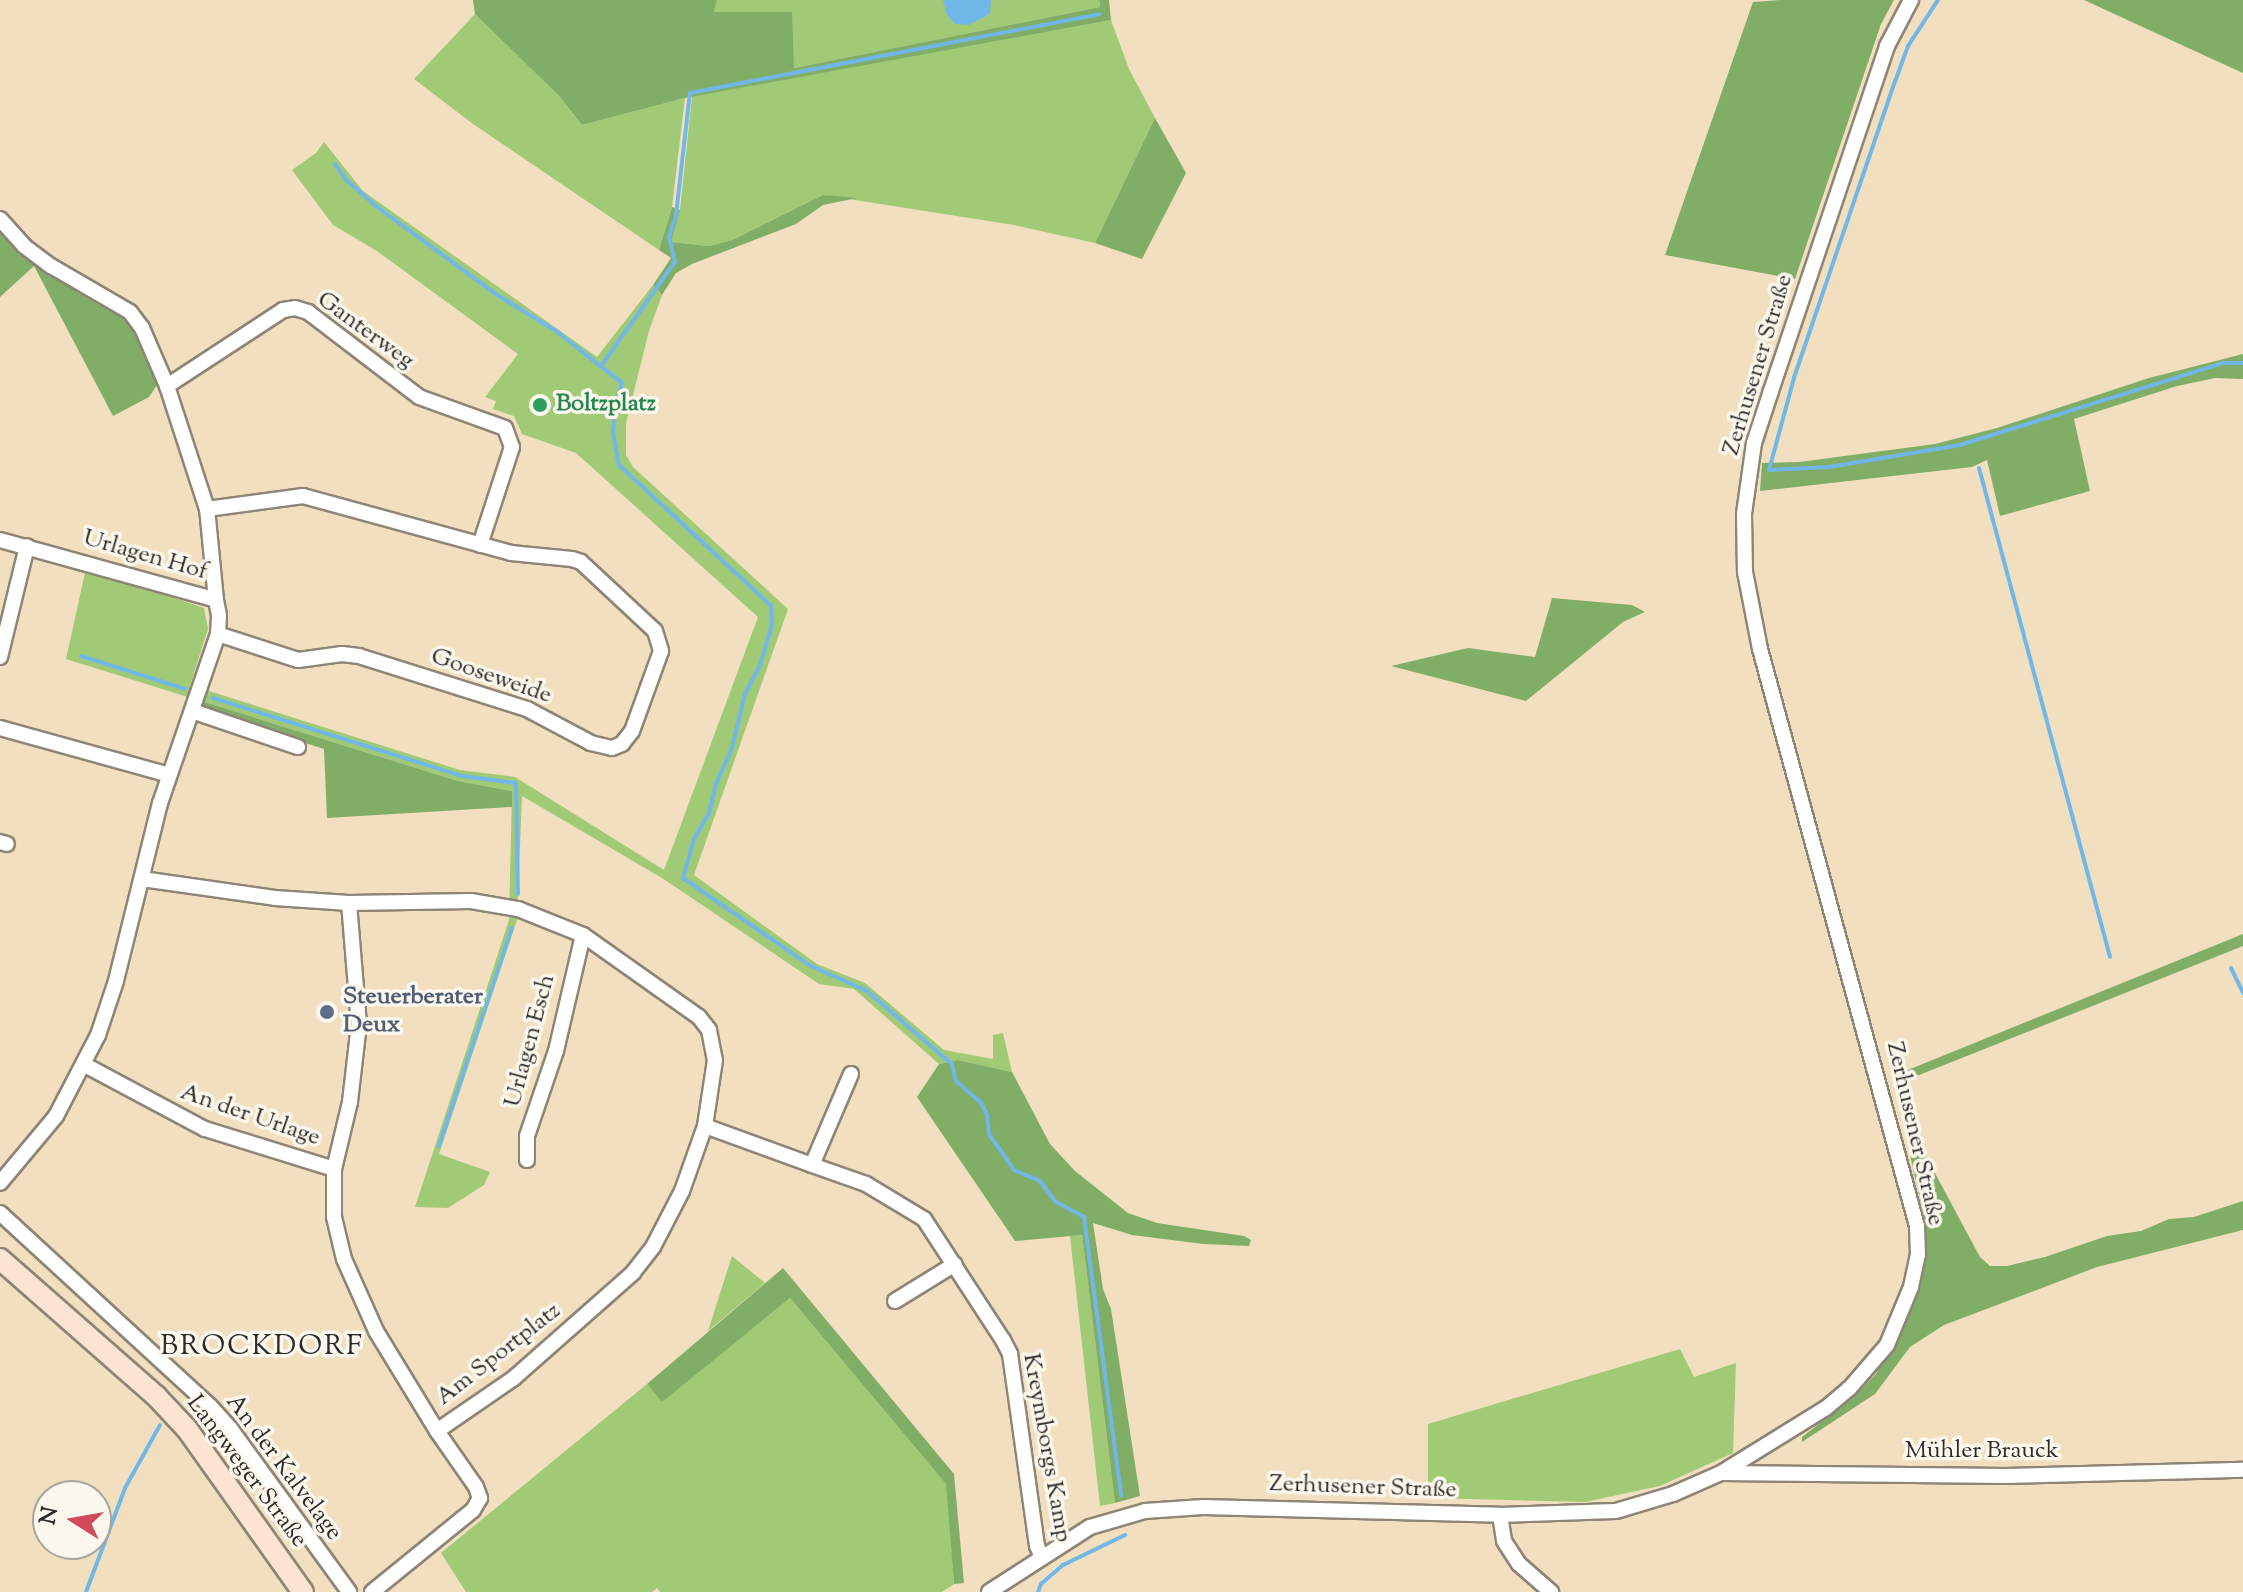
<!DOCTYPE html>
<meta charset="utf-8">
<style>
body{margin:0}
#map{position:relative;width:2243px;height:1592px;overflow:hidden;background:#f2dfc0;font-family:"Sorts Mill Goudy",serif}
div>[style]{position:absolute}
[style*='--x']{left:calc(var(--x)*1px);top:calc(var(--y)*1px);width:calc(var(--w)*1px);rotate:calc(var(--a)*1deg)}
.green>*{inset:0;background:#a0ca76}
.forest>*{inset:0;background:#80ae67}
.water>*{inset:0;background:#71b7e7}
.stream>*{height:4px;margin:-2px;padding:0 2px;transform-origin:2px;border-radius:2px;background:#71b7e7}
.roads{filter:drop-shadow(2px 0 #8e8576) drop-shadow(-2px 0 #8e8576) drop-shadow(0 2px #8e8576) drop-shadow(0 -2px #8e8576)}
.street>*{height:14px;margin:-7px;padding:0 7px;transform-origin:7px;border-radius:7px;background:#fff}
.secondary>*{height:20px;margin:-10px;padding:0 10px;transform-origin:10px;border-radius:10px;background:#fce5d0}
.dots>*{width:22px;height:22px;translate:-50% -50%;box-sizing:border-box;border:4px solid #fbf7ec;border-radius:50%}
span{translate:-50% -50%;white-space:nowrap;text-align:center;line-height:1.15;-webkit-text-stroke:7px #fbf7ec;paint-order:stroke}
.street-label{font-size:24px;color:#2b2b2b}
.leisure-label{font-size:24px;color:#27864d;font-weight:700}
.left{translate:0 -50%;text-align:left}
.service-label{font-size:24px;color:#4e5e75;font-weight:700}
.quarter-label{font-size:28px;color:#2b2b2b;letter-spacing:2px}
.north{position:absolute;left:32px;top:1480px;width:80px;height:80px;box-sizing:border-box;background:#fbf7ec;border:2px solid #a8a59f;border-radius:50%;rotate:281deg;font-size:22px;font-weight:700;line-height:32px;text-align:center;color:#2b2b2b}
.north::after{content:'';display:block;margin:auto;width:28px;height:36px;background:#d1495b;clip-path:polygon(50% 0,100% 100%,50% 72%,0 100%)}
</style>
<div id="map">
<div class="green">
<div style="clip-path:polygon(717px 0,1099px 0,1100px 7px,794px 68px,714px 12px)"></div>
<div style="clip-path:polygon(475px 14px,559px 96px,582px 125px,685px 98px,672px 207px,659px 250px,473px 124px,414px 79px)"></div>
<div style="clip-path:polygon(1111px 20px,1129px 69px,1155px 118px,1095px 243px,1014px 225px,823px 195px,732px 240px,709px 246px,670px 242px,680px 210px,692px 96px)"></div>
<div style="clip-path:polygon(324px 142px,363px 191px,597px 357px,653px 285px,662px 295px,649px 331px,626px 423px,626px 455px,633px 467px,788px 609px,694px 875px,817px 964px,865px 983px,944px 1050px,993px 1059px,993px 1035px,1003px 1033px,1012px 1072px,958px 1060px,939px 1064px,854px 989px,819px 984px,662px 878px,522px 796px,517px 920px,439px 1154px,490px 1172px,484px 1185px,448px 1208px,415px 1207px,509px 920px,512px 791px,458px 781px,66px 659px,86px 568px,204px 608px,208px 629px,190px 685px,460px 770px,515px 777px,664px 870px,758px 617px,576px 453px,522px 434px,514px 416px,493px 409px,496px 401px,485px 397px,518px 354px,377px 251px,333px 225px,292px 170px,316px 153px)"></div>
<div style="clip-path:polygon(1082px 1235px,1115px 1503px,1100px 1506px,1070px 1236px)"></div>
<div style="clip-path:polygon(732px 1256px,765px 1283px,708px 1331px)"></div>
<div style="clip-path:polygon(790px 1298px,947px 1485px,954px 1584px,942px 1592px,660px 1592px,657px 1588px,652px 1592px,466px 1592px,441px 1553px,647px 1384px,662px 1401px)"></div>
<div style="clip-path:polygon(1680px 1349px,1694px 1377px,1736px 1363px,1733px 1453px,1660px 1486px,1585px 1502px,1428px 1498px,1428px 1424px)"></div>
</div>
<div class="forest">
<div style="clip-path:polygon(473px 0,717px 0,714px 12px,792px 12px,794px 68px,1100px 7px,1099px 0,1109px 0,1111px 20px,685px 98px,582px 125px,559px 96px,475px 14px)"></div>
<div style="clip-path:polygon(1780px 0,1894px 0,1881px 24px,1795px 279px,1665px 255px,1753px 2px)"></div>
<div style="clip-path:polygon(2084px 0,2243px 0,2243px 73px,2223px 64px)"></div>
<div style="clip-path:polygon(1155px 118px,1186px 173px,1142px 259px,1095px 243px)"></div>
<div style="clip-path:polygon(823px 195px,857px 198px,823px 205px,796px 224px,692px 264px,676px 273px,662px 295px,653px 285px,671px 258px,659px 250px,672px 207px,680px 210px,671px 242px,709px 246px,732px 240px)"></div>
<div style="clip-path:polygon(0 232px,46px 271px,128px 320px,159px 382px,149px 397px,113px 416px,34px 266px,0 297px)"></div>
<div style="clip-path:polygon(2243px 354px,2243px 379px,2215px 378px,2177px 386px,2074px 419px,2090px 491px,2000px 516px,1987px 460px,1972px 467px,1760px 491px,1762px 463px,1799px 462px,1935px 444px,1997px 428px,2149px 378px)"></div>
<div style="clip-path:polygon(1552px 598px,1632px 605px,1645px 612px,1623px 622px,1526px 701px,1391px 666px,1468px 648px,1535px 657px)"></div>
<div style="clip-path:polygon(201px 701px,458px 781px,512px 791px,512px 807px,327px 818px,324px 749px,200px 709px)"></div>
<div style="clip-path:polygon(2243px 934px,2243px 946px,1899px 1083px,1898px 1074px)"></div>
<div style="clip-path:polygon(958px 1060px,1012px 1072px,1050px 1144px,1075px 1171px,1128px 1213px,1157px 1223px,1244px 1236px,1251px 1240px,1249px 1246px,1203px 1244px,1132px 1235px,1093px 1223px,1103px 1289px,1111px 1309px,1140px 1496px,1115px 1503px,1082px 1235px,1015px 1241px,917px 1097px,939px 1064px)"></div>
<div style="clip-path:polygon(1922px 1149px,1980px 1257px,1990px 1266px,2007px 1266px,2045px 1257px,2107px 1236px,2141px 1231px,2169px 1219px,2194px 1217px,2243px 1201px,2243px 1230px,2097px 1267px,1944px 1325px,1910px 1347px,1875px 1394px,1802px 1442px,1802px 1437px,1854px 1397px,1876px 1374px,1915px 1302px,1924px 1261px,1925px 1223px,1910px 1155px)"></div>
<div style="clip-path:polygon(783px 1268px,954px 1474px,964px 1583px,954px 1584px,946px 1484px,790px 1298px,662px 1402px,647px 1384px)"></div>
</div>
<div class="water">
<div style="clip-path:polygon(943px 0,991px 0,990px 14px,969px 25px,955px 24px,947px 15px)"></div>
</div>
<div class="stream">
<div style="--x:1938;--y:0;--w:55;--a:123.1"></div>
<div style="--x:1908;--y:46;--w:37;--a:110"></div>
<div style="--x:1895;--y:81;--w:314;--a:108.8"></div>
<div style="--x:1794;--y:378;--w:95;--a:105.2"></div>
<div style="--x:1769;--y:470;--w:60;--a:-2.9"></div>
<div style="--x:1829;--y:467;--w:133;--a:-9.5"></div>
<div style="--x:1960;--y:445;--w:276;--a:-17.3"></div>
<div style="--x:2224;--y:363;--w:19;--a:0"></div>
<div style="--x:335;--y:164;--w:18;--a:56"></div>
<div style="--x:345;--y:179;--w:41;--a:41.1"></div>
<div style="--x:376;--y:206;--w:150;--a:36.3"></div>
<div style="--x:497;--y:295;--w:69;--a:31.4"></div>
<div style="--x:556;--y:331;--w:84;--a:38.2"></div>
<div style="--x:622;--y:383;--w:26;--a:106"></div>
<div style="--x:615;--y:408;--w:24;--a:95"></div>
<div style="--x:613;--y:432;--w:34;--a:80"></div>
<div style="--x:619;--y:465;--w:207;--a:42.8"></div>
<div style="--x:771;--y:606;--w:19;--a:87"></div>
<div style="--x:772;--y:625;--w:42;--a:106.7"></div>
<div style="--x:760;--y:665;--w:33;--a:117"></div>
<div style="--x:745;--y:694;--w:56;--a:103.5"></div>
<div style="--x:732;--y:748;--w:39;--a:114"></div>
<div style="--x:716;--y:784;--w:30;--a:104"></div>
<div style="--x:709;--y:813;--w:30;--a:120"></div>
<div style="--x:694;--y:839;--w:41;--a:105.8"></div>
<div style="--x:683;--y:878;--w:153;--a:34.6"></div>
<div style="--x:809;--y:965;--w:64;--a:24.1"></div>
<div style="--x:867;--y:991;--w:112;--a:40.7"></div>
<div style="--x:952;--y:1064;--w:17;--a:77"></div>
<div style="--x:956;--y:1081;--w:33;--a:41"></div>
<div style="--x:981;--y:1103;--w:13;--a:63"></div>
<div style="--x:987;--y:1115;--w:19;--a:84"></div>
<div style="--x:989;--y:1134;--w:44;--a:55.2"></div>
<div style="--x:1014;--y:1170;--w:28;--a:23"></div>
<div style="--x:1040;--y:1181;--w:26;--a:53"></div>
<div style="--x:1056;--y:1202;--w:32;--a:28"></div>
<div style="--x:1084;--y:1217;--w:281;--a:82.4"></div>
<div style="--x:601;--y:366;--w:128;--a:-54.6"></div>
<div style="--x:675;--y:262;--w:26;--a:-103"></div>
<div style="--x:669;--y:237;--w:23;--a:-72"></div>
<div style="--x:676;--y:215;--w:123;--a:-83.5"></div>
<div style="--x:690;--y:93;--w:417;--a:-10.9"></div>
<div style="--x:1979;--y:468;--w:506;--a:75"></div>
<div style="--x:81;--y:656;--w:109;--a:17.6"></div>
<div style="--x:213;--y:698;--w:261;--a:17.4"></div>
<div style="--x:462;--y:776;--w:54;--a:7.4"></div>
<div style="--x:516;--y:783;--w:111;--a:89"></div>
<div style="--x:2231;--y:968;--w:28;--a:64"></div>
<div style="--x:439;--y:1146;--w:230;--a:-71.5"></div>
<div style="--x:86;--y:1592;--w:111;--a:-69.4"></div>
<div style="--x:125;--y:1488;--w:72;--a:-60.9"></div>
<div style="--x:1038;--y:1592;--w:9;--a:-69"></div>
<div style="--x:1041;--y:1584;--w:29;--a:-41"></div>
<div style="--x:1063;--y:1565;--w:69;--a:-25.8"></div>
</div>
<div class="roads">
<div class="street">
<div style="--x:0;--y:219;--w:36;--a:48"></div>
<div style="--x:24;--y:246;--w:34;--a:37"></div>
<div style="--x:51;--y:266;--w:91;--a:30.2"></div>
<div style="--x:130;--y:312;--w:20;--a:53"></div>
<div style="--x:142;--y:328;--w:63;--a:66.7"></div>
<div style="--x:207;--y:509;--w:97;--a:-7.7"></div>
<div style="--x:303;--y:496;--w:216;--a:15.3"></div>
<div style="--x:511;--y:553;--w:61;--a:5.6"></div>
<div style="--x:572;--y:559;--w:9;--a:18"></div>
<div style="--x:581;--y:562;--w:101;--a:43"></div>
<div style="--x:655;--y:631;--w:21;--a:73"></div>
<div style="--x:661;--y:651;--w:85;--a:109.9"></div>
<div style="--x:632;--y:731;--w:16;--a:128"></div>
<div style="--x:622;--y:744;--w:11;--a:158"></div>
<div style="--x:612;--y:748;--w:22;--a:-167"></div>
<div style="--x:591;--y:743;--w:72;--a:-152"></div>
<div style="--x:527;--y:709;--w:176;--a:-162.5"></div>
<div style="--x:359;--y:656;--w:17;--a:-173"></div>
<div style="--x:342;--y:654;--w:44;--a:172.2"></div>
<div style="--x:298;--y:660;--w:84;--a:-162"></div>
<div style="--x:0;--y:540;--w:224;--a:15.5"></div>
<div style="--x:216;--y:600;--w:16;--a:79"></div>
<div style="--x:219;--y:616;--w:18;--a:93"></div>
<div style="--x:218;--y:634;--w:179;--a:108.9"></div>
<div style="--x:160;--y:803;--w:183;--a:103.9"></div>
<div style="--x:116;--y:981;--w:57;--a:108.4"></div>
<div style="--x:98;--y:1035;--w:91;--a:117.4"></div>
<div style="--x:56;--y:1116;--w:87;--a:129.9"></div>
<div style="--x:216;--y:600;--w:91;--a:-95.6"></div>
<div style="--x:207;--y:509;--w:129;--a:-108"></div>
<div style="--x:167;--y:386;--w:139;--a:-33.2"></div>
<div style="--x:283;--y:310;--w:12;--a:-9"></div>
<div style="--x:295;--y:308;--w:14;--a:17"></div>
<div style="--x:308;--y:312;--w:140;--a:37.4"></div>
<div style="--x:419;--y:397;--w:91;--a:19.8"></div>
<div style="--x:505;--y:428;--w:20;--a:70"></div>
<div style="--x:512;--y:447;--w:103;--a:108.1"></div>
<div style="--x:0;--y:657;--w:114;--a:-76.3"></div>
<div style="--x:192;--y:711;--w:112;--a:18.8"></div>
<div style="--x:0;--y:728;--w:175;--a:15.5"></div>
<div style="--x:0;--y:842;--w:7;--a:16"></div>
<div style="--x:142;--y:879;--w:134;--a:8.1"></div>
<div style="--x:275;--y:898;--w:74;--a:3.9"></div>
<div style="--x:349;--y:903;--w:122;--a:-0.9"></div>
<div style="--x:471;--y:901;--w:48;--a:9.7"></div>
<div style="--x:518;--y:909;--w:70;--a:21.8"></div>
<div style="--x:583;--y:935;--w:142;--a:35.3"></div>
<div style="--x:699;--y:1017;--w:16;--a:52"></div>
<div style="--x:709;--y:1030;--w:31;--a:79"></div>
<div style="--x:715;--y:1060;--w:67;--a:98.6"></div>
<div style="--x:705;--y:1126;--w:69;--a:109.5"></div>
<div style="--x:682;--y:1191;--w:63;--a:117.4"></div>
<div style="--x:653;--y:1247;--w:33;--a:128"></div>
<div style="--x:633;--y:1273;--w:159;--a:138.6"></div>
<div style="--x:514;--y:1378;--w:93;--a:145.5"></div>
<div style="--x:349;--y:903;--w:121;--a:85.3"></div>
<div style="--x:359;--y:1024;--w:79;--a:96.6"></div>
<div style="--x:350;--y:1102;--w:69;--a:103.4"></div>
<div style="--x:334;--y:1169;--w:48;--a:90"></div>
<div style="--x:334;--y:1217;--w:43;--a:76.6"></div>
<div style="--x:344;--y:1259;--w:79;--a:66"></div>
<div style="--x:376;--y:1331;--w:117;--a:58.6"></div>
<div style="--x:437;--y:1431;--w:68;--a:55.1"></div>
<div style="--x:476;--y:1487;--w:12;--a:70"></div>
<div style="--x:480;--y:1498;--w:14;--a:120"></div>
<div style="--x:473;--y:1510;--w:130;--a:140.9"></div>
<div style="--x:85;--y:1065;--w:136;--a:28.1"></div>
<div style="--x:205;--y:1129;--w:135;--a:17.2"></div>
<div style="--x:705;--y:1126;--w:114;--a:20"></div>
<div style="--x:812;--y:1165;--w:99;--a:-66.8"></div>
<div style="--x:527;--y:1160;--w:24;--a:-90"></div>
<div style="--x:527;--y:1136;--w:90;--a:-71.2"></div>
<div style="--x:556;--y:1051;--w:119;--a:-76.9"></div>
<div style="--x:812;--y:1165;--w:57;--a:19.4"></div>
<div style="--x:866;--y:1184;--w:68;--a:31.1"></div>
<div style="--x:924;--y:1219;--w:145;--a:56.9"></div>
<div style="--x:1003;--y:1340;--w:16;--a:63"></div>
<div style="--x:1010;--y:1354;--w:194;--a:82"></div>
<div style="--x:1037;--y:1546;--w:12;--a:66"></div>
<div style="--x:0;--y:1213;--w:285;--a:42.6"></div>
<div style="--x:210;--y:1406;--w:30;--a:48"></div>
<div style="--x:230;--y:1428;--w:203;--a:54"></div>
<div style="--x:895;--y:1301;--w:70;--a:-31.7"></div>
<div style="--x:1722;--y:1473;--w:284;--a:0.6"></div>
<div style="--x:2006;--y:1476;--w:237;--a:-1.5"></div>
<div style="--x:1500;--y:1515;--w:26;--a:81"></div>
<div style="--x:1504;--y:1541;--w:27;--a:57"></div>
<div style="--x:1519;--y:1564;--w:43;--a:41.2"></div>
<div style="--x:989;--y:1592;--w:120;--a:-32.8"></div>
<div style="--x:1090;--y:1527;--w:57;--a:-16.2"></div>
<div style="--x:1145;--y:1511;--w:58;--a:-3.9"></div>
<div style="--x:1203;--y:1507;--w:297;--a:1.5"></div>
<div style="--x:1500;--y:1515;--w:116;--a:-2"></div>
<div style="--x:1616;--y:1511;--w:59;--a:-16.6"></div>
<div style="--x:1673;--y:1494;--w:52;--a:-23.6"></div>
<div style="--x:1721;--y:1473;--w:123;--a:-31.8"></div>
<div style="--x:1826;--y:1408;--w:30;--a:-40"></div>
<div style="--x:1849;--y:1389;--w:58;--a:-49.2"></div>
<div style="--x:1887;--y:1345;--w:63;--a:-67.5"></div>
<div style="--x:1911;--y:1287;--w:33;--a:-78"></div>
<div style="--x:1918;--y:1255;--w:29;--a:-92"></div>
<div style="--x:1917;--y:1226;--w:598;--a:-105.22"></div>
<div style="--x:1760;--y:649;--w:78;--a:-101"></div>
<div style="--x:1745;--y:572;--w:58;--a:-91"></div>
<div style="--x:1744;--y:514;--w:72;--a:-82"></div>
<div style="--x:1754;--y:443;--w:55;--a:-71.9"></div>
<div style="--x:1771;--y:391;--w:364;--a:-71.4"></div>
<div style="--x:1887;--y:46;--w:52;--a:-62.4"></div>
</div>
<div class="secondary">
<div style="--x:0;--y:1259;--w:208;--a:41.3"></div>
<div style="--x:156;--y:1396;--w:45;--a:46.8"></div>
<div style="--x:187;--y:1429;--w:200;--a:54.6"></div>
</div>
</div>
<div class="dots">
<div style="left:540px;top:405px;background:#2e9e5b"></div>
<div style="left:327px;top:1012px;background:#5c6f8a"></div>
</div>
<div class="street-label">
<span style="left:365px;top:331px;rotate:36deg">Ganterweg</span>
<span style="left:1759px;top:365px;rotate:-73deg">Zerhusener Straße</span>
<span style="left:145px;top:556px;rotate:16deg">Urlagen Hof</span>
<span style="left:491px;top:677px;rotate:19deg">Gooseweide</span>
<span style="left:531px;top:1041px;rotate:-75deg">Urlagen Esch</span>
<span style="left:250px;top:1116px;rotate:19deg">An der Urlage</span>
<span style="left:1914px;top:1134px;rotate:77deg">Zerhusener Straße</span>
<span style="left:499px;top:1355px;rotate:-38deg">Am Sportplatz</span>
<span style="left:1046px;top:1448px;rotate:80deg">Kreymborgs Kamp</span>
<span style="left:1982px;top:1452px">Mühler Brauck</span>
<span style="left:283px;top:1468px;rotate:53deg">An der Kalvelage</span>
<span style="left:246px;top:1472px;rotate:53deg">Langweger Straße</span>
<span style="left:1363px;top:1488px;rotate:2deg">Zerhusener Straße</span>
</div>
<div class="leisure-label">
<span class="left" style="left:556px;top:405px">Boltzplatz</span>
</div>
<div class="service-label">
<span class="left" style="left:343px;top:1012px">Steuerberater<br>Deux</span>
</div>
<div class="quarter-label">
<span style="left:262px;top:1347px">BROCKDORF</span>
</div>
<div class="north">N</div>
</div>
